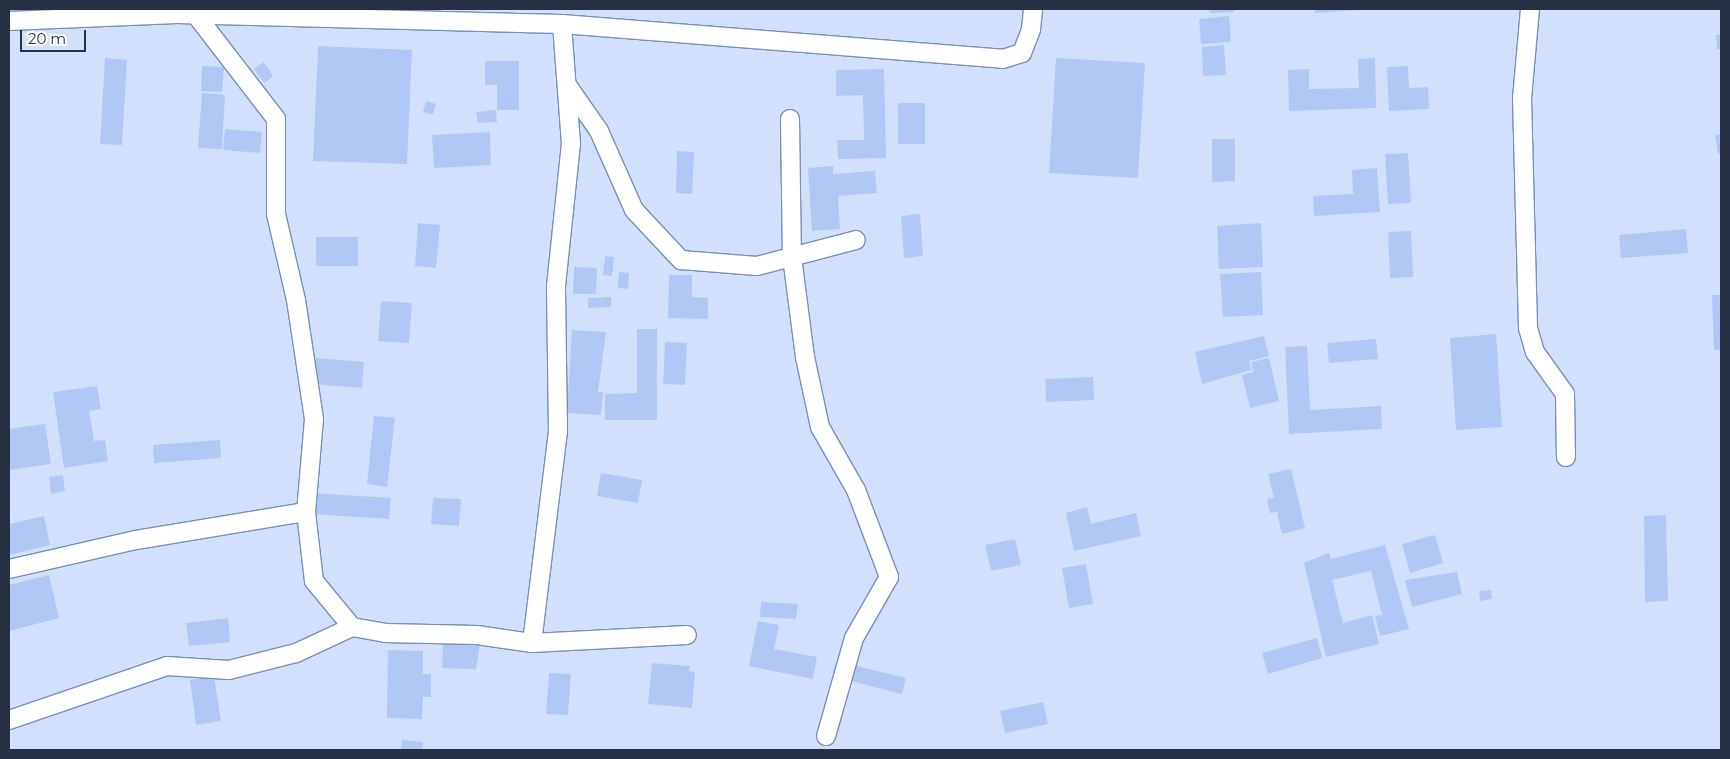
<!DOCTYPE html>
<style>
body{margin:0}
#map{position:relative;width:1730px;height:759px;overflow:hidden;background:#d2e0fe;font-family:Montserrat,sans-serif}
div>[style]{position:absolute}
[style*='--x']{left:calc(var(--x)*1px);top:calc(var(--y)*1px);width:calc(var(--w)*1px);rotate:calc(var(--a)*1deg)}
.building>*{inset:0;background:#b1c8f7}
.roads{filter:drop-shadow(1px 0 #798ebb) drop-shadow(-1px 0 #798ebb) drop-shadow(0 1px #798ebb) drop-shadow(0 -1px #798ebb)}
.street>*{height:18px;margin:-9px;padding:0 9px;transform-origin:9px;border-radius:9px;background:#fff}
span{translate:-50% -50%;white-space:nowrap;text-align:center;line-height:1.15;-webkit-text-stroke:5px #fff;paint-order:stroke}
.frame{position:absolute;inset:0;border:10px solid #272f42;pointer-events:none}
.scale{position:absolute;left:20px;top:30px;width:66px;height:22px;box-sizing:border-box;border:2px solid #272f42;border-top:0;padding-left:6px;font-size:15px;line-height:18px;white-space:nowrap;color:#272f42;-webkit-text-stroke:4px #fff;paint-order:stroke}
</style>
<div id="map">
<div class="building">
<div style="clip-path:polygon(1209px 9px,1234px 9px,1234px 12px,1210px 13px)"></div>
<div style="clip-path:polygon(1315px 9px,1359px 9px,1359px 10px,1315px 13px)"></div>
<div style="clip-path:polygon(1229px 16px,1231px 42px,1201px 44px,1199px 19px)"></div>
<div style="clip-path:polygon(1716px 35px,1721px 35px,1721px 49px,1717px 50px)"></div>
<div style="clip-path:polygon(1224px 45px,1226px 75px,1203px 76px,1202px 47px)"></div>
<div style="clip-path:polygon(318px 46px,412px 50px,407px 164px,313px 161px)"></div>
<div style="clip-path:polygon(105px 58px,127px 60px,122px 145px,100px 144px)"></div>
<div style="clip-path:polygon(1056px 58px,1145px 63px,1138px 178px,1049px 173px)"></div>
<div style="clip-path:polygon(1375px 58px,1376px 108px,1289px 111px,1288px 70px,1309px 69px,1309px 89px,1359px 88px,1358px 59px)"></div>
<div style="clip-path:polygon(485px 61px,519px 61px,519px 110px,497px 110px,497px 85px,485px 85px)"></div>
<div style="clip-path:polygon(264px 62px,273px 76px,264px 83px,254px 69px)"></div>
<div style="clip-path:polygon(202px 66px,224px 67px,222px 92px,201px 91px)"></div>
<div style="clip-path:polygon(1408px 66px,1409px 88px,1428px 87px,1429px 109px,1389px 111px,1387px 67px)"></div>
<div style="clip-path:polygon(884px 69px,886px 158px,838px 159px,837px 140px,864px 140px,863px 95px,836px 96px,836px 70px)"></div>
<div style="clip-path:polygon(202px 93px,225px 95px,222px 149px,198px 148px)"></div>
<div style="clip-path:polygon(426px 101px,436px 104px,433px 115px,423px 112px)"></div>
<div style="clip-path:polygon(898px 103px,925px 103px,925px 144px,898px 144px)"></div>
<div style="clip-path:polygon(496px 110px,497px 122px,478px 123px,476px 112px)"></div>
<div style="clip-path:polygon(225px 129px,262px 132px,260px 153px,223px 150px)"></div>
<div style="clip-path:polygon(490px 132px,491px 165px,434px 168px,432px 135px)"></div>
<div style="clip-path:polygon(1721px 134px,1721px 153px,1718px 154px,1715px 135px)"></div>
<div style="clip-path:polygon(1212px 139px,1235px 139px,1235px 181px,1212px 182px)"></div>
<div style="clip-path:polygon(677px 151px,694px 152px,692px 194px,676px 193px)"></div>
<div style="clip-path:polygon(1408px 153px,1411px 203px,1388px 204px,1385px 154px)"></div>
<div style="clip-path:polygon(833px 166px,833px 174px,875px 171px,877px 193px,838px 196px,840px 229px,812px 231px,808px 168px)"></div>
<div style="clip-path:polygon(1377px 168px,1380px 212px,1314px 216px,1313px 196px,1353px 194px,1352px 170px)"></div>
<div style="clip-path:polygon(920px 214px,923px 256px,904px 258px,901px 216px)"></div>
<div style="clip-path:polygon(418px 223px,440px 225px,436px 268px,415px 266px)"></div>
<div style="clip-path:polygon(1261px 223px,1263px 267px,1219px 269px,1217px 226px)"></div>
<div style="clip-path:polygon(1686px 229px,1688px 253px,1621px 258px,1619px 235px)"></div>
<div style="clip-path:polygon(1411px 231px,1413px 277px,1390px 278px,1388px 232px)"></div>
<div style="clip-path:polygon(316px 237px,358px 237px,358px 266px,316px 266px)"></div>
<div style="clip-path:polygon(605px 256px,614px 257px,612px 276px,603px 275px)"></div>
<div style="clip-path:polygon(574px 267px,597px 268px,596px 294px,573px 294px)"></div>
<div style="clip-path:polygon(619px 272px,629px 273px,628px 289px,618px 288px)"></div>
<div style="clip-path:polygon(1261px 272px,1263px 315px,1223px 317px,1220px 274px)"></div>
<div style="clip-path:polygon(669px 275px,692px 275px,692px 297px,708px 298px,708px 319px,668px 318px)"></div>
<div style="clip-path:polygon(1712px 295px,1721px 295px,1721px 350px,1714px 350px)"></div>
<div style="clip-path:polygon(611px 297px,611px 307px,588px 308px,588px 298px)"></div>
<div style="clip-path:polygon(381px 301px,412px 303px,409px 343px,378px 341px)"></div>
<div style="clip-path:polygon(637px 329px,657px 329px,657px 420px,605px 420px,605px 394px,637px 393px)"></div>
<div style="clip-path:polygon(572px 330px,606px 332px,598px 392px,603px 392px,601px 415px,567px 413px)"></div>
<div style="clip-path:polygon(1496px 334px,1502px 427px,1456px 430px,1450px 338px)"></div>
<div style="clip-path:polygon(1264px 336px,1269px 356px,1249px 361px,1251px 370px,1202px 384px,1195px 352px)"></div>
<div style="clip-path:polygon(1376px 339px,1378px 359px,1329px 363px,1327px 343px)"></div>
<div style="clip-path:polygon(665px 342px,687px 343px,685px 385px,663px 384px)"></div>
<div style="clip-path:polygon(1307px 346px,1310px 410px,1381px 406px,1382px 429px,1289px 434px,1285px 347px)"></div>
<div style="clip-path:polygon(315px 358px,364px 362px,362px 388px,313px 384px)"></div>
<div style="clip-path:polygon(1269px 358px,1279px 401px,1250px 408px,1242px 375px,1253px 372px,1251px 362px)"></div>
<div style="clip-path:polygon(1093px 377px,1094px 400px,1046px 402px,1045px 379px)"></div>
<div style="clip-path:polygon(97px 386px,101px 409px,89px 411px,94px 441px,105px 440px,108px 461px,64px 468px,53px 392px)"></div>
<div style="clip-path:polygon(374px 416px,395px 418px,387px 487px,367px 484px)"></div>
<div style="clip-path:polygon(45px 424px,51px 464px,9px 470px,9px 429px)"></div>
<div style="clip-path:polygon(220px 440px,221px 458px,154px 463px,153px 445px)"></div>
<div style="clip-path:polygon(1291px 469px,1305px 528px,1282px 534px,1277px 512px,1270px 513px,1267px 499px,1274px 498px,1268px 474px)"></div>
<div style="clip-path:polygon(601px 473px,642px 480px,638px 503px,597px 496px)"></div>
<div style="clip-path:polygon(63px 475px,65px 491px,51px 494px,49px 477px)"></div>
<div style="clip-path:polygon(313px 493px,391px 498px,389px 519px,312px 514px)"></div>
<div style="clip-path:polygon(433px 498px,461px 499px,459px 526px,431px 524px)"></div>
<div style="clip-path:polygon(1087px 507px,1091px 524px,1136px 513px,1141px 536px,1074px 551px,1066px 513px)"></div>
<div style="clip-path:polygon(1666px 515px,1668px 601px,1645px 602px,1644px 516px)"></div>
<div style="clip-path:polygon(44px 516px,50px 545px,9px 555px,9px 524px)"></div>
<div style="clip-path:polygon(1435px 535px,1443px 563px,1410px 573px,1402px 544px)"></div>
<div style="clip-path:polygon(1015px 539px,1021px 565px,991px 571px,985px 545px)"></div>
<div style="clip-path:polygon(1385px 545px,1409px 629px,1380px 636px,1375px 616px,1382px 615px,1371px 571px,1332px 580px,1343px 623px,1372px 615px,1379px 644px,1326px 657px,1304px 563px,1329px 553px,1331px 559px)"></div>
<div style="clip-path:polygon(1086px 564px,1093px 604px,1069px 608px,1062px 568px)"></div>
<div style="clip-path:polygon(1457px 572px,1462px 594px,1412px 607px,1405px 580px)"></div>
<div style="clip-path:polygon(49px 575px,59px 618px,9px 631px,9px 585px)"></div>
<div style="clip-path:polygon(1491px 590px,1492px 599px,1480px 601px,1479px 591px)"></div>
<div style="clip-path:polygon(761px 602px,798px 604px,796px 619px,760px 617px)"></div>
<div style="clip-path:polygon(228px 618px,230px 642px,189px 646px,186px 623px)"></div>
<div style="clip-path:polygon(758px 621px,779px 625px,774px 649px,817px 657px,813px 679px,749px 666px)"></div>
<div style="clip-path:polygon(1317px 638px,1322px 658px,1268px 674px,1262px 653px)"></div>
<div style="clip-path:polygon(443px 644px,480px 644px,476px 669px,442px 668px)"></div>
<div style="clip-path:polygon(388px 650px,423px 651px,423px 674px,431px 674px,431px 697px,423px 697px,422px 719px,387px 718px)"></div>
<div style="clip-path:polygon(652px 663px,690px 666px,689px 671px,695px 672px,692px 708px,648px 704px)"></div>
<div style="clip-path:polygon(852px 665px,906px 678px,902px 694px,847px 680px)"></div>
<div style="clip-path:polygon(549px 673px,571px 674px,568px 715px,546px 714px)"></div>
<div style="clip-path:polygon(214px 676px,221px 721px,196px 725px,190px 680px)"></div>
<div style="clip-path:polygon(1043px 702px,1048px 724px,1005px 733px,1000px 711px)"></div>
<div style="clip-path:polygon(402px 740px,423px 742px,422px 750px,401px 750px)"></div>
</div>
<div class="roads">
<div class="street">
<div style="--x:1530;--y:9;--w:89;--a:95.1"></div>
<div style="--x:1522;--y:98;--w:230;--a:88.5"></div>
<div style="--x:1528;--y:328;--w:25;--a:74"></div>
<div style="--x:1535;--y:352;--w:52;--a:54.5"></div>
<div style="--x:1565;--y:394;--w:63;--a:89.1"></div>
<div style="--x:196;--y:15;--w:131;--a:52.4"></div>
<div style="--x:276;--y:119;--w:95;--a:90"></div>
<div style="--x:276;--y:214;--w:88;--a:76.9"></div>
<div style="--x:296;--y:300;--w:120;--a:81.4"></div>
<div style="--x:314;--y:419;--w:93;--a:94.9"></div>
<div style="--x:306;--y:512;--w:69;--a:83.4"></div>
<div style="--x:314;--y:581;--w:60;--a:50.4"></div>
<div style="--x:352;--y:627;--w:34;--a:10"></div>
<div style="--x:385;--y:633;--w:92;--a:1.2"></div>
<div style="--x:477;--y:635;--w:56;--a:8.3"></div>
<div style="--x:532;--y:643;--w:155;--a:-3"></div>
<div style="--x:9;--y:21;--w:168;--a:-2.4"></div>
<div style="--x:177;--y:14;--w:385;--a:1.5"></div>
<div style="--x:562;--y:24;--w:442;--a:4.5"></div>
<div style="--x:1003;--y:59;--w:20;--a:-18"></div>
<div style="--x:1022;--y:53;--w:26;--a:-69"></div>
<div style="--x:1031;--y:29;--w:20;--a:-84"></div>
<div style="--x:567;--y:85;--w:56;--a:55.2"></div>
<div style="--x:599;--y:131;--w:86;--a:66.1"></div>
<div style="--x:634;--y:210;--w:69;--a:46.8"></div>
<div style="--x:681;--y:260;--w:76;--a:4.5"></div>
<div style="--x:757;--y:266;--w:102;--a:-14.7"></div>
<div style="--x:790;--y:119;--w:138;--a:89.2"></div>
<div style="--x:792;--y:257;--w:101;--a:82.6"></div>
<div style="--x:805;--y:357;--w:72;--a:77.9"></div>
<div style="--x:820;--y:427;--w:73;--a:60.3"></div>
<div style="--x:856;--y:490;--w:93;--a:69.2"></div>
<div style="--x:889;--y:577;--w:70;--a:119.8"></div>
<div style="--x:854;--y:638;--w:102;--a:105.9"></div>
<div style="--x:9;--y:569;--w:130;--a:-12.9"></div>
<div style="--x:136;--y:540;--w:172;--a:-9.4"></div>
<div style="--x:532;--y:643;--w:213;--a:-83"></div>
<div style="--x:558;--y:432;--w:146;--a:-90.8"></div>
<div style="--x:556;--y:286;--w:143;--a:-84"></div>
<div style="--x:571;--y:144;--w:120;--a:-94.3"></div>
<div style="--x:9;--y:720;--w:167;--a:-18.9"></div>
<div style="--x:167;--y:666;--w:62;--a:3.7"></div>
<div style="--x:229;--y:670;--w:69;--a:-14.2"></div>
<div style="--x:296;--y:653;--w:62;--a:-24.9"></div>
</div>
</div>
<div class="frame"></div>
<div class="scale">20 m</div>
</div>
